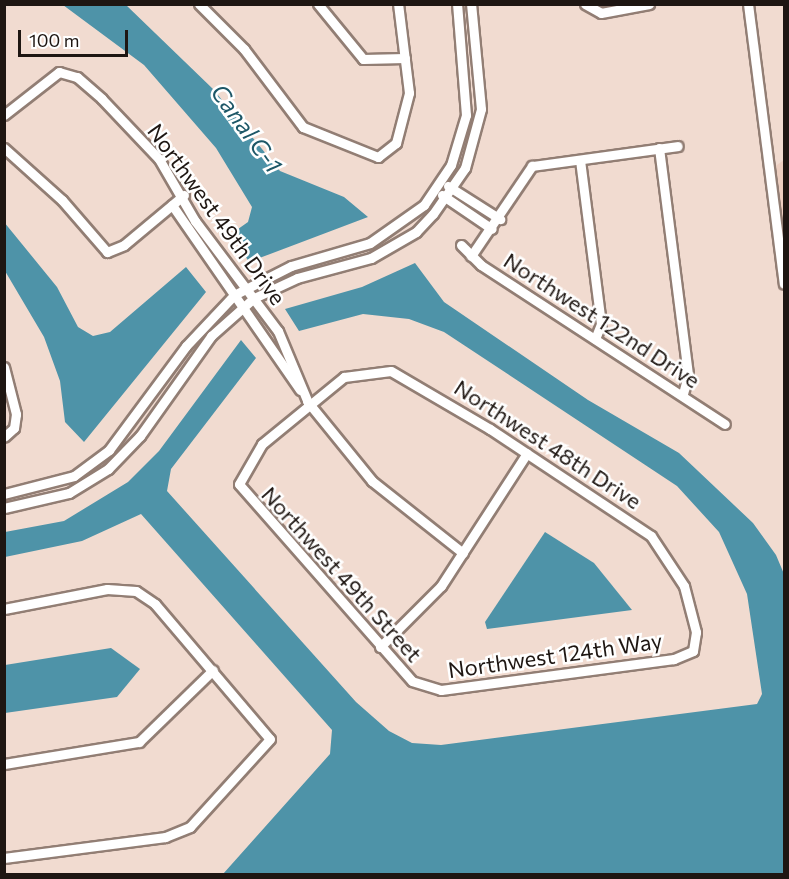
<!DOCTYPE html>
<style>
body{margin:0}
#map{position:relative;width:789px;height:879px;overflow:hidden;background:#f1dbd0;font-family:Commissioner,sans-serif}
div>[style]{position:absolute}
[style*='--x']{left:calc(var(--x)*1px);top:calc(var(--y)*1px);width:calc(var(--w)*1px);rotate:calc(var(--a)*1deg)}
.built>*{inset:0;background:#eccec0}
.water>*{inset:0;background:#4e93a8}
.roads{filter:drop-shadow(2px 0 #927e74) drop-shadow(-2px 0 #927e74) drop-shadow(0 2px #927e74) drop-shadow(0 -2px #927e74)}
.minor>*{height:9px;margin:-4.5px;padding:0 4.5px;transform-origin:4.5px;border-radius:4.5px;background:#fff}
span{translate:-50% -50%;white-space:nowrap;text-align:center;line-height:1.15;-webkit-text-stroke:5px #fff;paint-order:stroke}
.street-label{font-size:22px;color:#1e1612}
.water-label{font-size:24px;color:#1d5767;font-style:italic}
.frame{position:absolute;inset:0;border:6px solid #1e1612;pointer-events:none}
.scale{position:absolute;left:18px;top:30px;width:110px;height:27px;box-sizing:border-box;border:3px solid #1e1612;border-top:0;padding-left:8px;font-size:18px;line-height:21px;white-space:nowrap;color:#1e1612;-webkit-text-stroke:4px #fff;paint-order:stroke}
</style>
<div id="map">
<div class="built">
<div style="clip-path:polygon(784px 160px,784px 250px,774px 167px)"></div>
</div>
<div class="water">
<div style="clip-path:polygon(63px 5px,126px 5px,213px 89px,280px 171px,344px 197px,368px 217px,249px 262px,231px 234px,248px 222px,252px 207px,216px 148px,144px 65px)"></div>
<div style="clip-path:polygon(4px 222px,57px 287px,78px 327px,93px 336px,110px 332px,186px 267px,206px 292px,84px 442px,65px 422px,60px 381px,44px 337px,5px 271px)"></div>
<div style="clip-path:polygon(415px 263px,444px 302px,588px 400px,679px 453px,753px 523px,776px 555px,784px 574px,784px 874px,223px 874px,330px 754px,332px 730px,141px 514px,82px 541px,5px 557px,5px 532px,64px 521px,128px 482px,159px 451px,241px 340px,256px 358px,171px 469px,167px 491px,356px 702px,389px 731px,412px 743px,441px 745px,757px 704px,762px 694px,747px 594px,719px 532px,677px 486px,444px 332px,409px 319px,363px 314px,299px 331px,285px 309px,362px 287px)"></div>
<div style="clip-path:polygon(545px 532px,594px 563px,632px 610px,487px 629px,485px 622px)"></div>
<div style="clip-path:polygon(111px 648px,140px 669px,117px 697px,5px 713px,5px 665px)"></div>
</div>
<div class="roads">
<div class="minor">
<div style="--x:199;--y:4;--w:64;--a:45"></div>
<div style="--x:244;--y:49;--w:98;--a:52.9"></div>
<div style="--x:303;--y:127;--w:81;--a:21.8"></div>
<div style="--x:378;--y:157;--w:23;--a:-38"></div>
<div style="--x:396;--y:143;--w:52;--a:-75.4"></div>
<div style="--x:409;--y:93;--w:90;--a:-97"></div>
<div style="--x:318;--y:4;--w:71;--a:50.7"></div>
<div style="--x:363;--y:59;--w:42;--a:-1.4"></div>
<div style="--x:585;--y:4;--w:18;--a:29"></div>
<div style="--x:601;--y:13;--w:49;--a:-10.6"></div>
<div style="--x:748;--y:4;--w:282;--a:82.7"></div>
<div style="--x:4;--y:115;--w:70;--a:-38"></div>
<div style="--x:59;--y:72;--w:19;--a:16"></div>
<div style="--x:77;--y:77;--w:33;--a:41"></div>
<div style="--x:102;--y:99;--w:83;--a:46.5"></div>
<div style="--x:159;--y:159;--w:72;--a:59.9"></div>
<div style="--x:195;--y:221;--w:138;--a:53"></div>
<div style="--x:278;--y:331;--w:80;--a:67.3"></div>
<div style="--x:4;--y:148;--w:78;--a:41.9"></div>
<div style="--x:62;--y:200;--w:69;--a:49.1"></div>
<div style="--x:107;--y:252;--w:18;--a:-22"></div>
<div style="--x:124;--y:245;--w:78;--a:-39.8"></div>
<div style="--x:659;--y:148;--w:229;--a:82.7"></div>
<div style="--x:688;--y:375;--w:20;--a:105"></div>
<div style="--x:580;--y:160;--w:165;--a:82.7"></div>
<div style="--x:601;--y:324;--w:16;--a:112"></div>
<div style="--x:448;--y:186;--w:62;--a:32.4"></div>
<div style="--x:442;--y:195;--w:60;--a:34.2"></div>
<div style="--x:172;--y:205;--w:225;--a:55.3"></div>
<div style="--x:461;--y:245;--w:28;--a:45"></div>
<div style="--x:481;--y:265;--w:291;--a:33.1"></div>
<div style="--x:471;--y:256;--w:109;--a:-55.9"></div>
<div style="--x:532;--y:166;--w:147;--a:-7.8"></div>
<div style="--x:4;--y:367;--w:49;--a:75.7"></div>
<div style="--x:16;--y:414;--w:14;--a:98"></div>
<div style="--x:14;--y:428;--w:13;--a:138"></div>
<div style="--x:391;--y:371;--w:115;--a:30.4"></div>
<div style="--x:490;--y:429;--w:193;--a:33.6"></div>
<div style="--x:651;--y:536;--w:60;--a:56.6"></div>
<div style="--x:684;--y:586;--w:48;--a:75.4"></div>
<div style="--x:696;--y:632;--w:19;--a:99"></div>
<div style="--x:693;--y:651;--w:21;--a:157"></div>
<div style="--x:674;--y:659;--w:235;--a:172.4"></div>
<div style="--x:441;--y:690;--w:30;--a:-163"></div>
<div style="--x:412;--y:681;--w:262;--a:-131.3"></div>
<div style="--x:239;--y:484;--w:46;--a:-60.1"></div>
<div style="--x:262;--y:444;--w:106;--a:-39.3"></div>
<div style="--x:344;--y:377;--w:47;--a:-7.3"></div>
<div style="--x:307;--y:401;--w:103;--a:50.9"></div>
<div style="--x:372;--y:481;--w:116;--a:38.4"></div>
<div style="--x:4;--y:494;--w:72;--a:-14.4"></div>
<div style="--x:74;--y:476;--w:44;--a:-36.6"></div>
<div style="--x:109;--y:450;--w:129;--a:-53.5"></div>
<div style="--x:186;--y:346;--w:70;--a:-46.7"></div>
<div style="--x:234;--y:295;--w:64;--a:-27"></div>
<div style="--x:291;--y:266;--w:82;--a:-16.2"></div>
<div style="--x:370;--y:243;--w:66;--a:-35.1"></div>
<div style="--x:424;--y:205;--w:48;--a:-56"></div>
<div style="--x:451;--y:165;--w:52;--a:-73.3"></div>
<div style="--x:466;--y:115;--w:111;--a:-94.6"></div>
<div style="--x:4;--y:508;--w:67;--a:-13"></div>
<div style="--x:69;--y:493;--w:46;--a:-31.6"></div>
<div style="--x:108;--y:469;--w:46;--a:-45.9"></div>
<div style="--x:140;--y:436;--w:123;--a:-54.6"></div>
<div style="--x:211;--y:336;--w:57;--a:-41.5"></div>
<div style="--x:254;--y:298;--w:47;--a:-24.9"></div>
<div style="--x:297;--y:278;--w:77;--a:-15.1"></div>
<div style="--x:371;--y:258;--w:52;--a:-30"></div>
<div style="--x:416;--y:232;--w:25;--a:-47"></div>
<div style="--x:433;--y:214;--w:56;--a:-55.2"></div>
<div style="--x:465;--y:168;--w:61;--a:-74.8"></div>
<div style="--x:481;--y:109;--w:105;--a:-95.4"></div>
<div style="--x:4;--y:609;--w:105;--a:-11"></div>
<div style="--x:107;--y:589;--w:29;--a:4"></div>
<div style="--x:136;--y:591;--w:23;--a:34"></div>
<div style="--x:155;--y:604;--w:177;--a:49.6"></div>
<div style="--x:270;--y:739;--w:119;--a:132.3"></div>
<div style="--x:190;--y:827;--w:27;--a:158"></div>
<div style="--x:165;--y:837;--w:162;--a:172.6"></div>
<div style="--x:380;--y:647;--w:86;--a:-45"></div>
<div style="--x:441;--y:586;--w:158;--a:-57.1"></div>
<div style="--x:4;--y:764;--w:137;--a:-9.3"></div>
<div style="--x:139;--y:742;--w:103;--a:-44.2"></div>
</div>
</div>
<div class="street-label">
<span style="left:217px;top:214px;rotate:54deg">Northwest 49th Drive</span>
<span style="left:602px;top:320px;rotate:33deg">Northwest 122nd Drive</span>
<span style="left:548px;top:444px;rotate:33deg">Northwest 48th Drive</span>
<span style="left:342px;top:574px;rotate:48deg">Northwest 49th Street</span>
<span style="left:555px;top:655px;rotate:-8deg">Northwest 124th Way</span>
</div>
<div class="water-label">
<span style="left:247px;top:128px;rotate:54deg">Canal C-1</span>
</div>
<div class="frame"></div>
<div class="scale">100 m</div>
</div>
